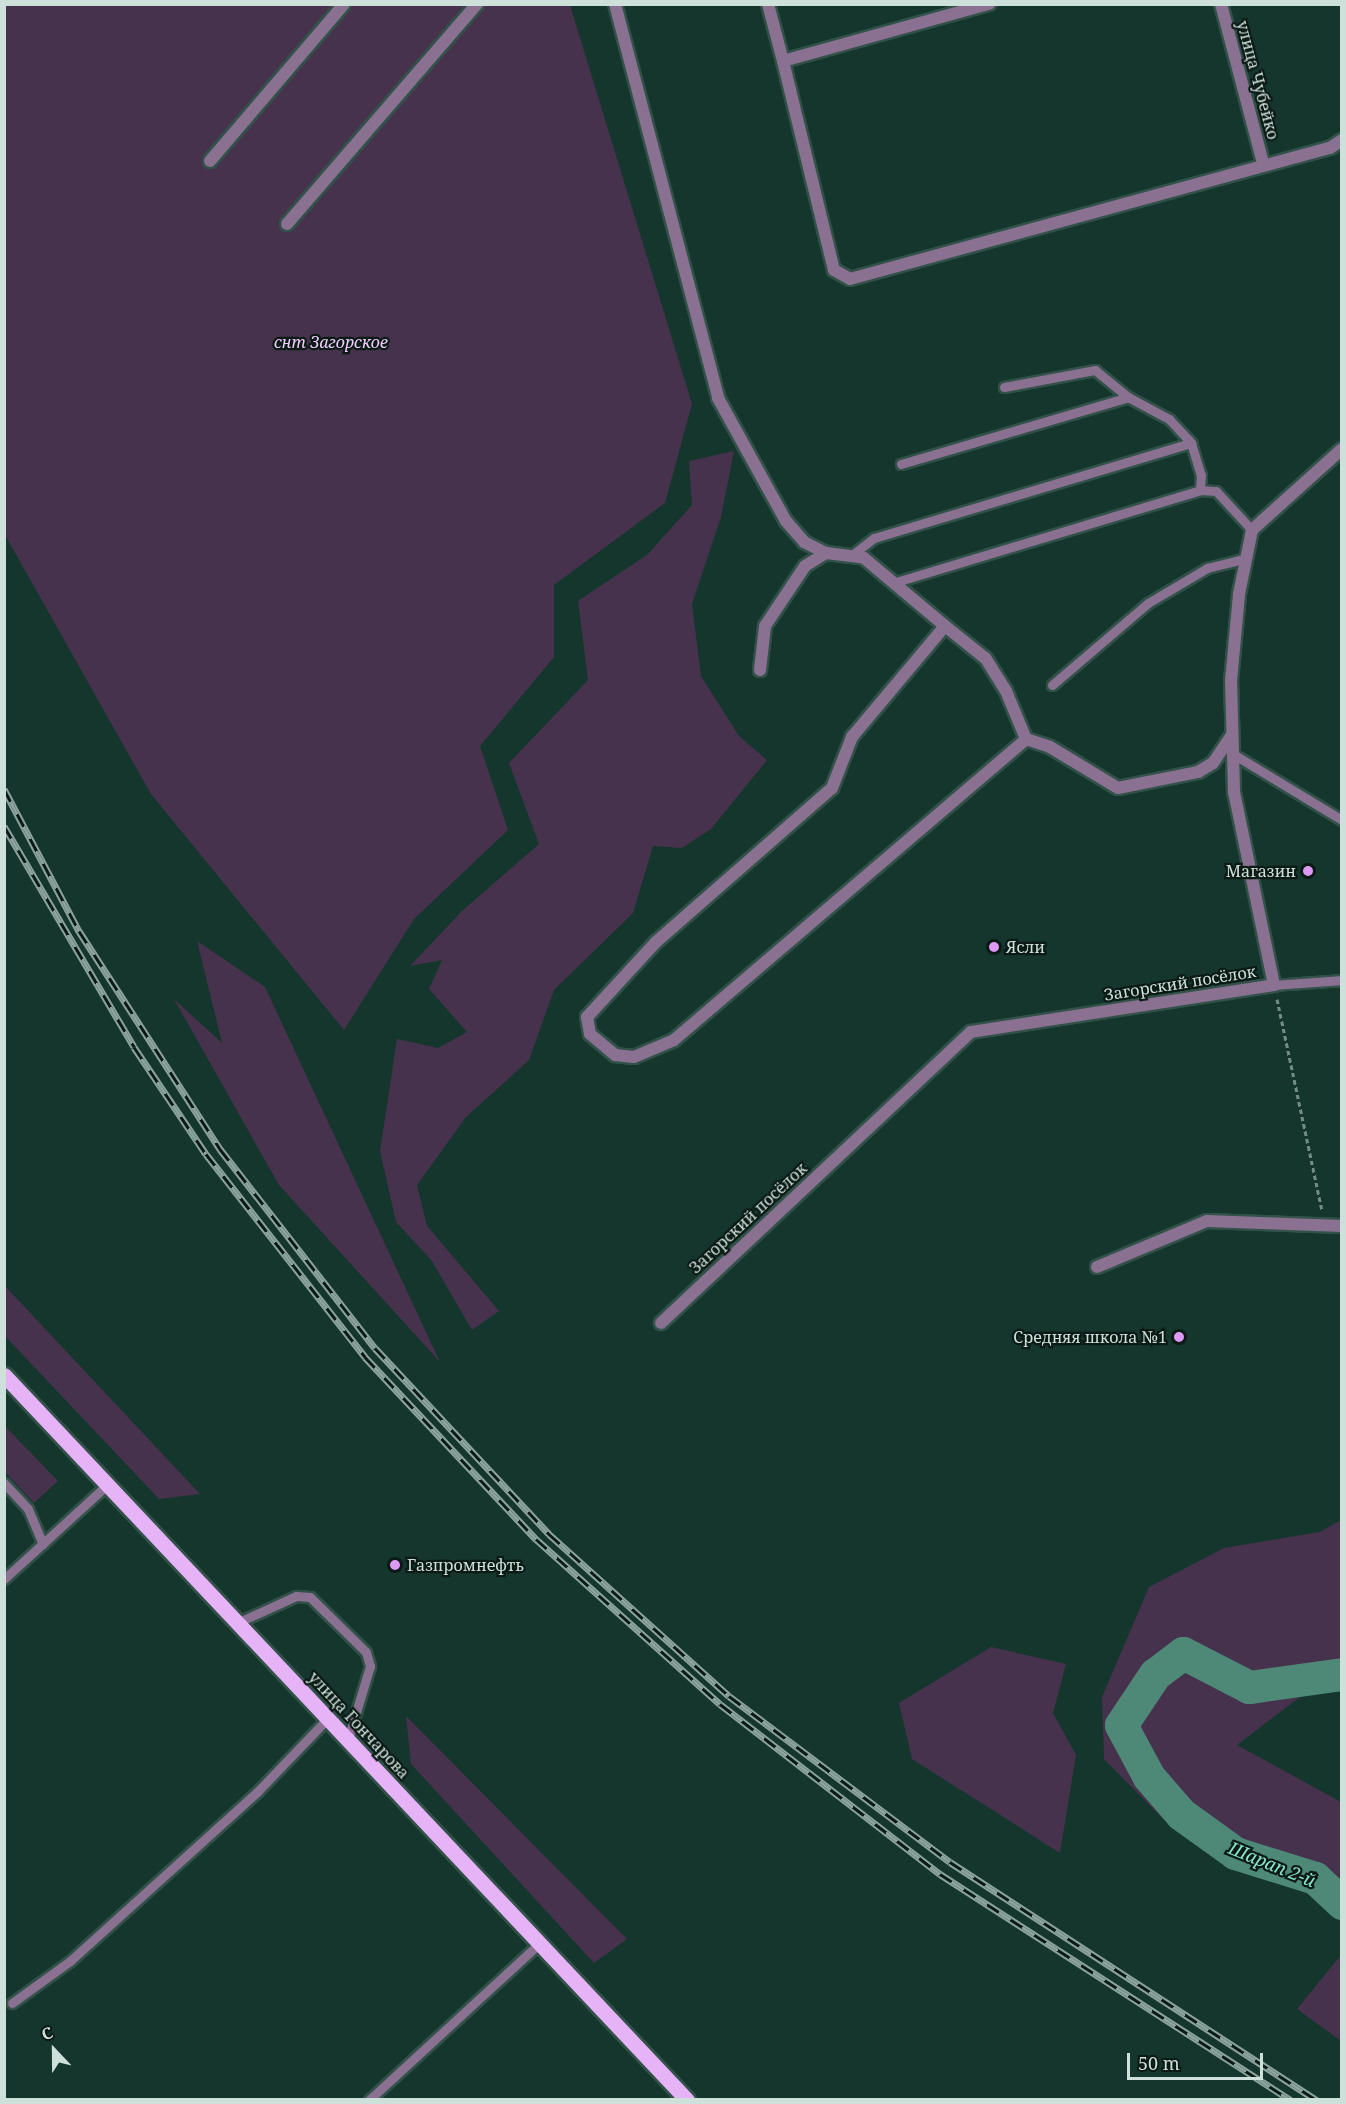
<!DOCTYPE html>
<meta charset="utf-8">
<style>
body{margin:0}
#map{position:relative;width:1346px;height:2104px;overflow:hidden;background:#14362d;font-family:"Noto Serif",serif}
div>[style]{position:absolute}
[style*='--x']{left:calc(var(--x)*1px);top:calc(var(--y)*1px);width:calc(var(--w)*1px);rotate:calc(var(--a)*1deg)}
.green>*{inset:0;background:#46324d}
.river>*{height:33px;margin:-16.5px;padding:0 16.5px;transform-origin:16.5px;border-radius:16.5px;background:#4e8978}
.path>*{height:3px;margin-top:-1.5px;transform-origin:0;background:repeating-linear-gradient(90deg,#748e87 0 4.5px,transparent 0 7.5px)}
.roads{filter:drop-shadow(2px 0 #325149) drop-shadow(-2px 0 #325149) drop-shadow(0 2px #325149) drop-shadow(0 -2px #325149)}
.service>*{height:9px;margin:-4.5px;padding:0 4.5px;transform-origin:4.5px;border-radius:4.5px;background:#8a7192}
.minor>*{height:12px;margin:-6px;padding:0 6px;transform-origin:6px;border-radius:6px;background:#8a7192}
.primary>*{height:15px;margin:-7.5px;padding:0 7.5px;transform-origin:7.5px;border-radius:7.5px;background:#e6b3f7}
.rail>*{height:7px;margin-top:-3.5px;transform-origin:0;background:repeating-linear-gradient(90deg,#0c1a16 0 14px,#8ba39c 0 28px);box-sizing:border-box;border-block:2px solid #8ba39c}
.dots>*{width:16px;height:16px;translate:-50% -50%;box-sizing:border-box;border:3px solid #0c1a16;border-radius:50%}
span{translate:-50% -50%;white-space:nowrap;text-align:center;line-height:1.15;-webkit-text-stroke:4.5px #0c1a16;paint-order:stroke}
.street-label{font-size:16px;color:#cee0da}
.park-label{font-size:16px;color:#f1ccfe;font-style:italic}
.poi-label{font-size:16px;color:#cee0da}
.right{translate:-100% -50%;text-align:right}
.left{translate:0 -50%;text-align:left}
.water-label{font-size:18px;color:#88e6cb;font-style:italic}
.frame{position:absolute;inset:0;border:6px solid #cee0da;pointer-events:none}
.north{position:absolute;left:24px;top:2020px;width:60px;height:60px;-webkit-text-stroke:4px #0c1a16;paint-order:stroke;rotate:338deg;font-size:16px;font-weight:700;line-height:24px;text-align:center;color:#cee0da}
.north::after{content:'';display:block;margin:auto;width:21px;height:27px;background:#cee0da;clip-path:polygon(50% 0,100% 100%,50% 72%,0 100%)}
.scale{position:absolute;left:1127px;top:2053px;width:136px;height:27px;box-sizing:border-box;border:3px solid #cee0da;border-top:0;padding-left:8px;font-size:18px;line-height:21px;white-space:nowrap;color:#cee0da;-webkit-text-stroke:4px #0c1a16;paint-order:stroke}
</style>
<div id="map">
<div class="green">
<div style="clip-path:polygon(4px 5px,570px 5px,692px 404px,665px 503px,554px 585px,554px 657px,480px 746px,508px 830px,414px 919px,344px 1030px,151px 794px,5px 535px)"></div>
<div style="clip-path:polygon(734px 451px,721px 517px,692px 604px,701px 676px,739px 736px,767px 760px,711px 829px,682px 848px,653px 846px,633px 913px,554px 990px,529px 1060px,466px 1117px,417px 1185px,427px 1226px,499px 1311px,472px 1330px,432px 1261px,396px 1222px,380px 1151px,397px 1039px,438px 1048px,467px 1032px,429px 989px,442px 960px,410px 966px,462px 911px,539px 844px,509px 763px,588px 680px,578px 601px,647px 555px,692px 505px,689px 461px)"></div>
<div style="clip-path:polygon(197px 941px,265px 987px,440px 1362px,279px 1185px,174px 999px,222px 1043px)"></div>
<div style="clip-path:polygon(4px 1286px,5px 1286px,200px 1494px,159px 1499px,5px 1336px)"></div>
<div style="clip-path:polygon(4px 1425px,58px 1481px,34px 1503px,5px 1472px)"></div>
<div style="clip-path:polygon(1341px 1520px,1341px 1686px,1300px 1697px,1237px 1745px,1341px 1802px,1341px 1919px,1286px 1870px,1165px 1821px,1104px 1759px,1102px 1697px,1149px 1587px,1224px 1548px,1320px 1532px)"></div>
<div style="clip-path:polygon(991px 1647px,1066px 1664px,1053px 1713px,1076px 1755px,1060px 1853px,912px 1759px,899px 1703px)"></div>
<div style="clip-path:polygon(406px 1716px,627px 1939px,594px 1963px,411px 1764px)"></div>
<div style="clip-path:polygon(1341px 1955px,1341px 2041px,1297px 2009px)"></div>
</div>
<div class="river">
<div style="--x:1342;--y:1674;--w:94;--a:172"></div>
<div style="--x:1249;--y:1687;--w:74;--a:-152.7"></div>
<div style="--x:1183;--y:1653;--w:35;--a:143"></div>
<div style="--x:1155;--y:1674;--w:61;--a:123.7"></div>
<div style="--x:1121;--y:1725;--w:59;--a:61.7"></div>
<div style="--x:1149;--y:1777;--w:49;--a:49.1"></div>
<div style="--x:1181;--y:1814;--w:67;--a:35.8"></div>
<div style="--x:1235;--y:1853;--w:84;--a:17.4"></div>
<div style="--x:1315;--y:1878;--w:37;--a:43"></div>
</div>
<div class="path">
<div style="--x:1277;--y:999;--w:216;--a:78"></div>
</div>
<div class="roads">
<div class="service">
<div style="--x:1004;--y:387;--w:93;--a:-10.6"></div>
<div style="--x:1095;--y:370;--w:43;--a:39.3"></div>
<div style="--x:1128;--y:397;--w:47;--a:28.2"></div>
<div style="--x:1169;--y:419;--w:33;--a:47"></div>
<div style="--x:1191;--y:443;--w:34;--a:73"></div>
<div style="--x:1201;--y:475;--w:15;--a:94"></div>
<div style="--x:901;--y:464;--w:237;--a:-16.4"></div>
<div style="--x:852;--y:555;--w:28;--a:-38"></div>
<div style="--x:874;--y:538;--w:331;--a:-16.7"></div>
<div style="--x:896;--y:582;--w:318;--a:-16.8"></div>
<div style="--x:1200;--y:490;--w:16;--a:4"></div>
<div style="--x:1216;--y:491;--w:53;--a:47.3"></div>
<div style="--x:1052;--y:685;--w:126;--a:-40.5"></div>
<div style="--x:1148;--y:603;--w:69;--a:-30.7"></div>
<div style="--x:1207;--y:568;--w:38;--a:-14"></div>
<div style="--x:1233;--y:754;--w:127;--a:31.2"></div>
<div style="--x:1274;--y:985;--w:68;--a:-4.2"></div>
<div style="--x:4;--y:1483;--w:35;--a:47"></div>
<div style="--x:28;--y:1509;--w:38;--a:67"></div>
<div style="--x:4;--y:1579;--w:141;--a:-42.4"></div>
<div style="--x:239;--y:1622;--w:63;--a:-24.5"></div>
<div style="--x:296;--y:1596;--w:14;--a:4"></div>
<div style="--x:310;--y:1597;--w:78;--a:44.5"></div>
<div style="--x:366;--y:1652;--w:15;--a:74"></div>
<div style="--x:370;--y:1666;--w:76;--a:106.8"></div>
<div style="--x:12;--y:2003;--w:72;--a:-35.9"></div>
<div style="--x:70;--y:1961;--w:253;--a:-42.1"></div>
<div style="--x:258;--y:1791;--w:100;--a:-46.2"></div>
<div style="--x:369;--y:2100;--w:232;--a:-42.6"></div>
</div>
<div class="minor">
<div style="--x:615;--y:4;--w:407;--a:75.3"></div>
<div style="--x:718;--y:398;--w:141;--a:61.1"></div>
<div style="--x:786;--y:521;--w:28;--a:49"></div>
<div style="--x:804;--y:542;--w:25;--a:27"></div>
<div style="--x:768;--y:4;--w:59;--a:75.3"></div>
<div style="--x:783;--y:61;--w:214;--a:-15.5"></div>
<div style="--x:1221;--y:4;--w:164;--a:75.2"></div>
<div style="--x:783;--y:61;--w:215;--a:76.3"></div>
<div style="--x:834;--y:270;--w:18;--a:29"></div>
<div style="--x:850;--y:279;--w:498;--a:-15.3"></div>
<div style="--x:1330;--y:148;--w:14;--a:-34"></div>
<div style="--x:210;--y:161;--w:206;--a:-49.5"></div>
<div style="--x:287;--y:224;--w:291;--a:-49.2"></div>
<div style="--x:760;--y:670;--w:44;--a:-83.5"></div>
<div style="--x:765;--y:626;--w:72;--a:-56.3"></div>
<div style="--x:805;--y:566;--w:25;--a:-32"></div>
<div style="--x:826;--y:553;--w:38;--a:7"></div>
<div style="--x:864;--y:558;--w:106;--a:40"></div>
<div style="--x:1026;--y:739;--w:52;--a:-112.6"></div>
<div style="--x:1006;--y:691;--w:39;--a:-122"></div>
<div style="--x:985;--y:658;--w:51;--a:-141.3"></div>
<div style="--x:945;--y:626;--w:145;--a:130"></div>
<div style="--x:852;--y:737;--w:55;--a:111.4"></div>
<div style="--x:832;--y:788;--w:234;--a:138.8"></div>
<div style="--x:656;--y:942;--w:102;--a:132.6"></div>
<div style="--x:587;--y:1017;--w:17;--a:80"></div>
<div style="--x:590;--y:1034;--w:33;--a:40"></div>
<div style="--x:615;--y:1055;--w:19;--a:6"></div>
<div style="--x:634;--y:1057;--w:43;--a:-23"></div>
<div style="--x:674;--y:1040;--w:463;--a:-40.5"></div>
<div style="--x:1026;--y:739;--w:25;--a:18"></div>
<div style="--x:1050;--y:747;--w:79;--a:31.1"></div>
<div style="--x:1118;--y:788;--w:82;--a:-11.3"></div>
<div style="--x:1198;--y:772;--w:17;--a:-31"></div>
<div style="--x:1213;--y:763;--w:34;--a:-56"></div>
<div style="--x:1097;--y:1267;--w:119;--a:-22.7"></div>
<div style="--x:1207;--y:1221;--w:135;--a:2.1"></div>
<div style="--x:661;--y:1323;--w:425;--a:-43.2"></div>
<div style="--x:971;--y:1032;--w:307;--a:-8.8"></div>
<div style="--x:1274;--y:985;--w:197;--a:-101.7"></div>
<div style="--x:1234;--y:792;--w:111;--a:-91.5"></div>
<div style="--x:1231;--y:681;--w:87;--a:-84.7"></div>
<div style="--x:1239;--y:594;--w:65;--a:-78.5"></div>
<div style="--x:1252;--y:530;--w:121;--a:-42"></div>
</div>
<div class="primary">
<div style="--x:4;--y:1375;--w:996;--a:46.71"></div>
</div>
</div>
<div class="rail">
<div style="--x:4;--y:789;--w:161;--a:62.2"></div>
<div style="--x:79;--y:931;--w:260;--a:57.1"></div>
<div style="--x:220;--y:1149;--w:252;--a:52.1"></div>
<div style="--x:375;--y:1348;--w:255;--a:46.9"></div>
<div style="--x:549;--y:1534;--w:242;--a:42"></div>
<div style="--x:729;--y:1696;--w:276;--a:36.9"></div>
<div style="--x:950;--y:1862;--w:437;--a:33"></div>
<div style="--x:4;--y:826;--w:256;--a:59.5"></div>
<div style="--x:134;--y:1047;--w:129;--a:56.1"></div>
<div style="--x:206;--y:1154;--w:258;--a:51.9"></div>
<div style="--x:365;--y:1357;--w:250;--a:46.8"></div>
<div style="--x:536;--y:1539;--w:247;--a:41.9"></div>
<div style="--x:720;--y:1704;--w:278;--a:37.7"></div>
<div style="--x:940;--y:1874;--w:417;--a:32.8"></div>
</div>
<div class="dots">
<div style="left:1308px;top:871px;background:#dd99f3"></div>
<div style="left:994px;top:947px;background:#dd99f3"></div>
<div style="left:1179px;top:1337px;background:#dd99f3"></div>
<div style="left:395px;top:1565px;background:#dd99f3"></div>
</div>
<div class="street-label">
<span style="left:1258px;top:80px;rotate:75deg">улица Чубейко</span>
<span style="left:1180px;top:983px;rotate:-9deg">Загорский посёлок</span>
<span style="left:748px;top:1218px;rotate:-43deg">Загорский посёлок</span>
<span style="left:359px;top:1725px;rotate:47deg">улица Гончарова</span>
</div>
<div class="park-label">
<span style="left:331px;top:342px">снт Загорское</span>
</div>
<div class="poi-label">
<span class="right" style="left:1296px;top:871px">Магазин</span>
<span class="left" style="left:1006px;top:947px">Ясли</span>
<span class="right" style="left:1167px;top:1337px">Средняя школа №1</span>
<span class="left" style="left:407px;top:1565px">Газпромнефть</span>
</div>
<div class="water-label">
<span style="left:1272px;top:1864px;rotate:22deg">Шарап 2-й</span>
</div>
<div class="frame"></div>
<div class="north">С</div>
<div class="scale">50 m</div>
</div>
